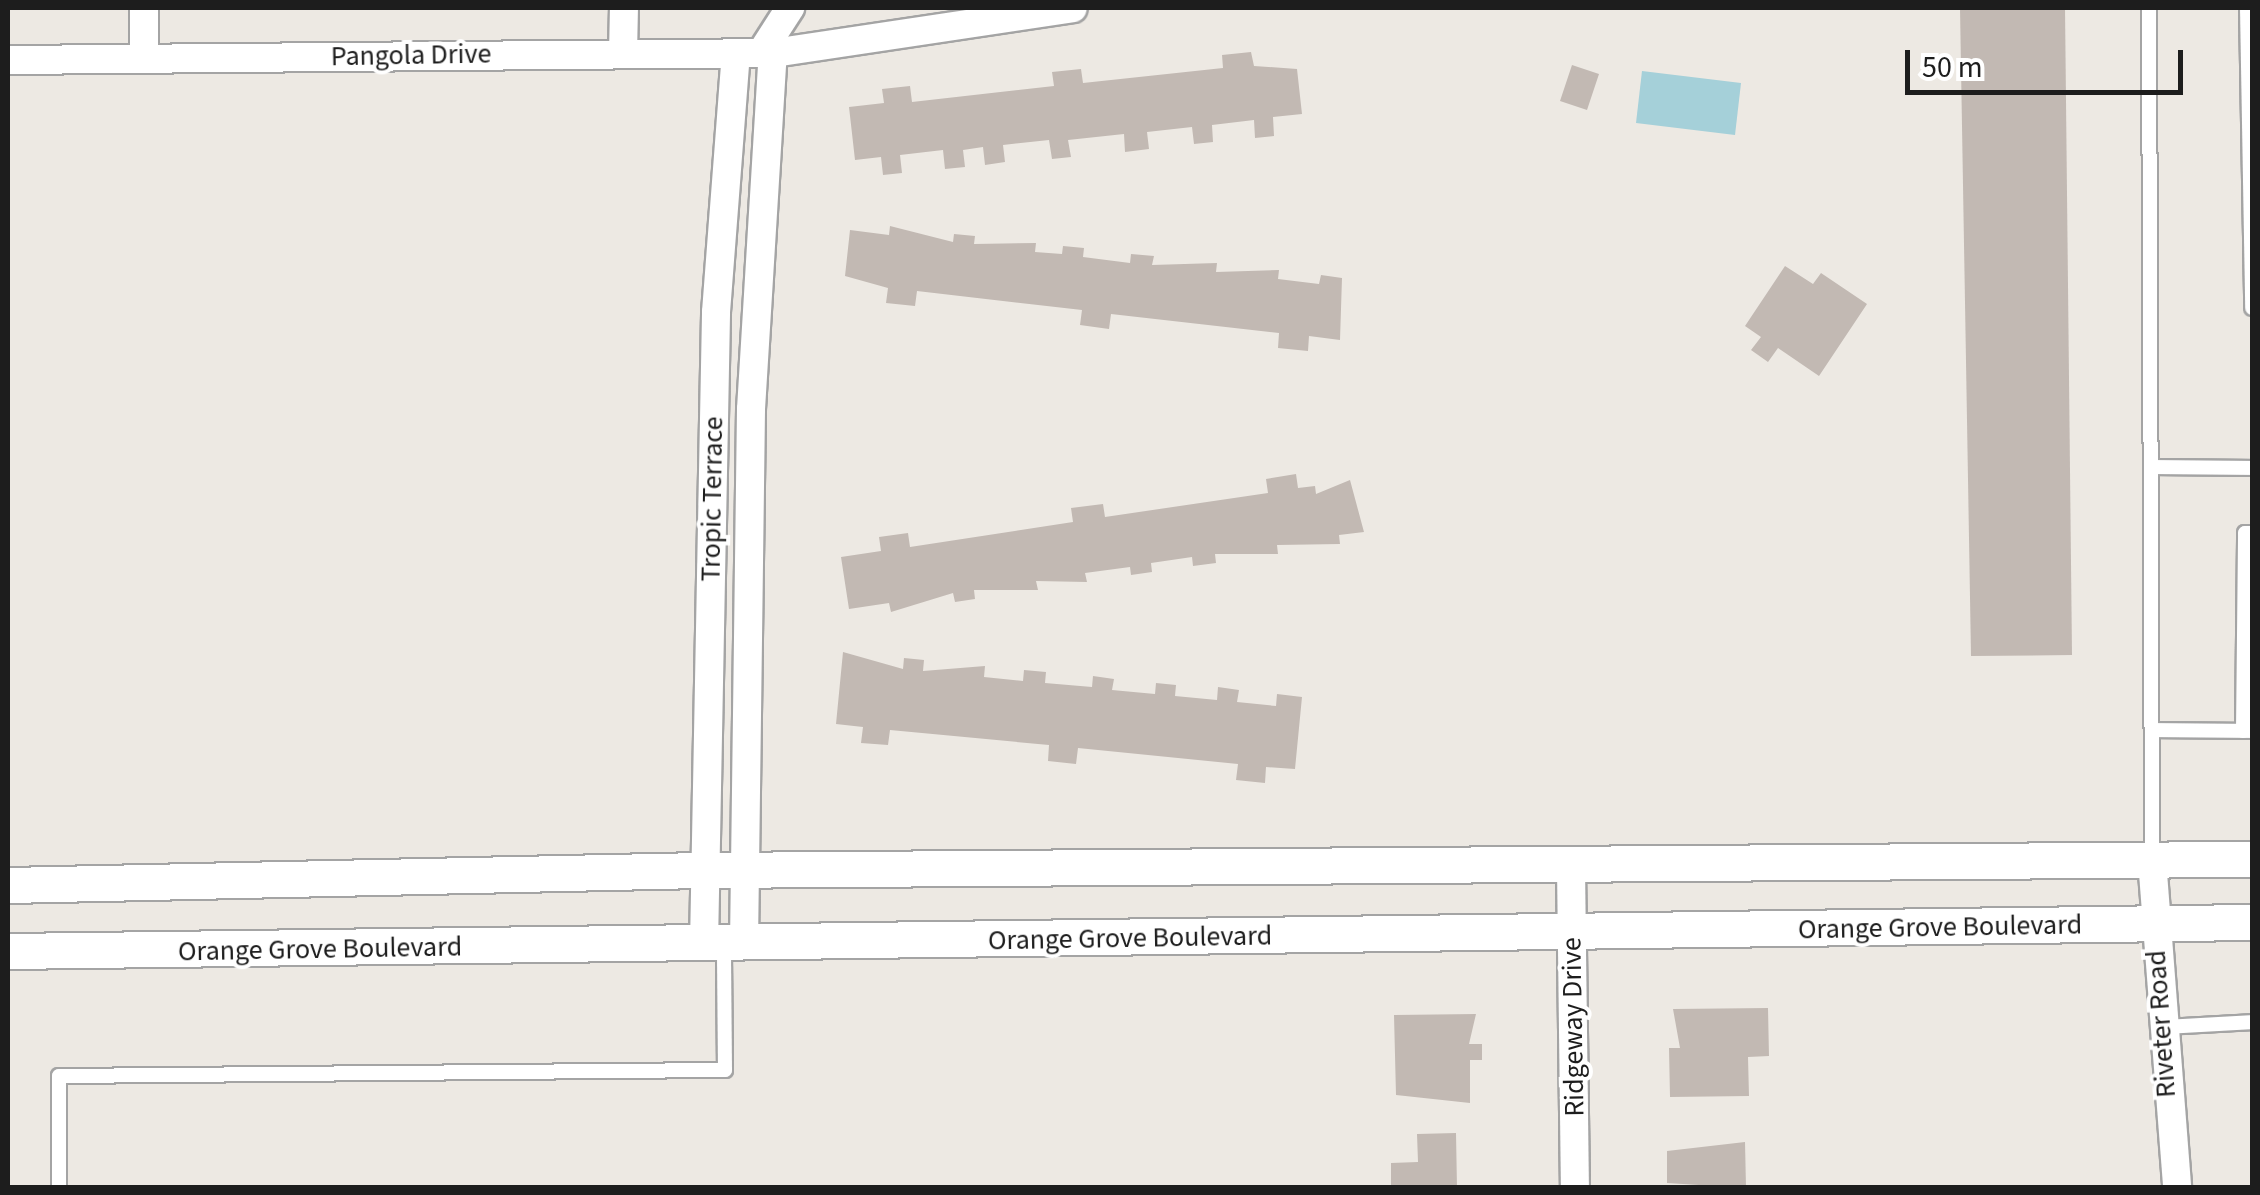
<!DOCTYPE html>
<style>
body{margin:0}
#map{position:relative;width:2260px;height:1195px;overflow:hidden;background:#ede9e3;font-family:"Source Sans 3",sans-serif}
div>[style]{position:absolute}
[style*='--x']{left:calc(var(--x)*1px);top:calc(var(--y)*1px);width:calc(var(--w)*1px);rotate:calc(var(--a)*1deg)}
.water>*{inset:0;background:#a5d0d9}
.building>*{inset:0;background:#c2b9b3}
.roads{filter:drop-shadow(2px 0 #a4a4a4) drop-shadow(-2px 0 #a4a4a4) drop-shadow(0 2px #a4a4a4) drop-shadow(0 -2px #a4a4a4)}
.service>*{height:14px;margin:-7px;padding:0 7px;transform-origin:7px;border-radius:7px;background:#fff}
.minor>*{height:28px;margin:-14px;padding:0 14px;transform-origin:14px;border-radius:14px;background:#fff}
.tertiary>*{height:35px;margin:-17.5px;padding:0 17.5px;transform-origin:17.5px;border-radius:17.5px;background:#fff}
span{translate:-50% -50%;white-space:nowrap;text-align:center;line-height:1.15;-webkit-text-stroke:8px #fff;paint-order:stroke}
.street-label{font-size:28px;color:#1d1d1d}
.frame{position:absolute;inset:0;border:10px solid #1d1d1d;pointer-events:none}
.scale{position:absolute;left:1905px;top:50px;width:278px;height:45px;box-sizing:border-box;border:5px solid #1d1d1d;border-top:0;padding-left:12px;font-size:30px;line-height:35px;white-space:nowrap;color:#1d1d1d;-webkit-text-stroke:8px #fff;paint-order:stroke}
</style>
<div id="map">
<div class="water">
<div style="clip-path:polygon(1642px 71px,1741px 83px,1735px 135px,1636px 123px)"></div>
</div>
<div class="building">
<div style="clip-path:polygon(1960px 8px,2065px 8px,2072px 655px,1971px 656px)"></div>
<div style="clip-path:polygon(1251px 52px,1254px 66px,1297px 69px,1302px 114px,1273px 117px,1274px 136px,1255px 138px,1254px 120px,1212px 125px,1213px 142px,1194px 144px,1192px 127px,1147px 132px,1149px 149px,1125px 152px,1124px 134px,1068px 140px,1071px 157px,1052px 159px,1049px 140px,1003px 145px,1005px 162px,985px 165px,983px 147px,963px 150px,965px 167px,945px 169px,943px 150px,900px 155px,902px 173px,883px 175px,881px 157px,855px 160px,849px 107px,884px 103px,882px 89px,910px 86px,912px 102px,1054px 86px,1052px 72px,1081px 69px,1083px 83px,1223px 68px,1222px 55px)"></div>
<div style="clip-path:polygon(1572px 65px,1599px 74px,1587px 110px,1560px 101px)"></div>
<div style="clip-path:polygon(890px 226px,953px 242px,954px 234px,975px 236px,974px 244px,1036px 243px,1035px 252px,1062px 254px,1063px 246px,1084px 248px,1083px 257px,1130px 263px,1131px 254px,1154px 256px,1152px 265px,1217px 263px,1216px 272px,1279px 270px,1278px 279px,1319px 284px,1321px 275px,1342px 278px,1340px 340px,1309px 336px,1308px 351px,1278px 348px,1279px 333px,1111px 314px,1109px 329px,1080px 325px,1082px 310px,917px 291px,915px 306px,886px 303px,888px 288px,845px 276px,850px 230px,889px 235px)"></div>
<div style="clip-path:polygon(1785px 266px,1813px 284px,1821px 273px,1867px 304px,1819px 376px,1778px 348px,1768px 362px,1751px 350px,1761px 337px,1745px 326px)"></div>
<div style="clip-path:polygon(1296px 474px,1298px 488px,1315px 486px,1316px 494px,1350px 480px,1364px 532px,1339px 535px,1340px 544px,1277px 545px,1278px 554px,1215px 554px,1216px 563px,1193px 566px,1192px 557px,1151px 563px,1152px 572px,1131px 575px,1130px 567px,1085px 573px,1087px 582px,1036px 581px,1038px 590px,974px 590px,975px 599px,955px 602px,953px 593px,891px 612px,889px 603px,849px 609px,841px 557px,881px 551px,879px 537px,908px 533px,910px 547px,1073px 522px,1071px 508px,1103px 504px,1105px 517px,1268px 493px,1266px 479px)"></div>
<div style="clip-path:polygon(843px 652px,903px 669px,904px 658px,924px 660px,923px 671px,985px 666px,984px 677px,1023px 681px,1024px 670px,1046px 672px,1045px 683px,1092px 687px,1093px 676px,1114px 679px,1112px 690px,1155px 694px,1156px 683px,1176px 685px,1175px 696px,1217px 700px,1218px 687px,1239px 690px,1237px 702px,1276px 706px,1277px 694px,1302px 697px,1295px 769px,1266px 767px,1265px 783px,1236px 780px,1238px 764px,1078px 748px,1076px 764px,1048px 761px,1049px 745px,890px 730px,888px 745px,861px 743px,863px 727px,836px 724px)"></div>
<div style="clip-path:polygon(1768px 1008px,1769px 1056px,1748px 1057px,1749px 1096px,1670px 1097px,1669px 1048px,1680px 1048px,1673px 1009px)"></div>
<div style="clip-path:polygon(1476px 1014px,1469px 1044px,1482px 1044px,1482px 1060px,1470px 1060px,1470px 1103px,1396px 1095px,1394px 1015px)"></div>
<div style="clip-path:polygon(1456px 1133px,1457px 1188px,1391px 1188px,1391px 1163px,1418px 1162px,1417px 1134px)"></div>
<div style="clip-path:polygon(1745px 1142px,1746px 1188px,1667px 1183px,1667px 1151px)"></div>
</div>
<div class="roads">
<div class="service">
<div style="--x:2149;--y:8;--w:849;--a:89.8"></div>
<div style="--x:2247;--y:8;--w:300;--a:89"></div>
<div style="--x:2157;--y:467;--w:95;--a:0.6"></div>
<div style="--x:2153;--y:730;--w:99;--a:0.6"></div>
<div style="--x:2243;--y:731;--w:198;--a:-89.4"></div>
<div style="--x:2245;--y:533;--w:7;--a:0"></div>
<div style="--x:2163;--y:1027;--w:89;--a:-3.2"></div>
<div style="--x:59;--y:1188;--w:112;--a:-90"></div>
<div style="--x:59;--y:1076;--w:666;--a:-0.52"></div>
<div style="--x:725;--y:1070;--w:125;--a:-90.5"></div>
</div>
<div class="minor">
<div style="--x:144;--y:8;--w:50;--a:90"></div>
<div style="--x:761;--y:53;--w:54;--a:-57.2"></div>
<div style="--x:623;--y:54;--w:46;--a:-88.8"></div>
<div style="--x:8;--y:60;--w:765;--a:-0.52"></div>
<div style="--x:773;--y:53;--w:303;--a:-8.5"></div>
<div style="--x:2152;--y:860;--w:329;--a:85.6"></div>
<div style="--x:1571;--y:866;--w:322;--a:89.3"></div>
<div style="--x:744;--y:944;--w:535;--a:-89.25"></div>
<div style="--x:751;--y:409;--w:357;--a:-86.5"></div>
<div style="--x:704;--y:945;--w:633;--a:-88.91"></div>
<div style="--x:716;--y:312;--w:259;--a:-85.6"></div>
</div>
<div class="tertiary">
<div style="--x:8;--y:885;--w:695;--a:-1.24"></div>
<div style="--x:703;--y:870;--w:1549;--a:-0.41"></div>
<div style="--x:8;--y:951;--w:2244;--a:-0.74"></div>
</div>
</div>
<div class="street-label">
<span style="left:411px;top:55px;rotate:-1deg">Pangola Drive</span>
<span style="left:712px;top:499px;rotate:-89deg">Tropic Terrace</span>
<span style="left:1940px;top:927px;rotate:-1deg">Orange Grove Boulevard</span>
<span style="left:1130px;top:938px;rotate:-1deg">Orange Grove Boulevard</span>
<span style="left:320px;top:949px;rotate:-1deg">Orange Grove Boulevard</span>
<span style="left:2161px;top:1024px;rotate:-94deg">Riveter Road</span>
<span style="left:1573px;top:1027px;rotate:-91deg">Ridgeway Drive</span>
</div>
<div class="frame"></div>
<div class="scale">50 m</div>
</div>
